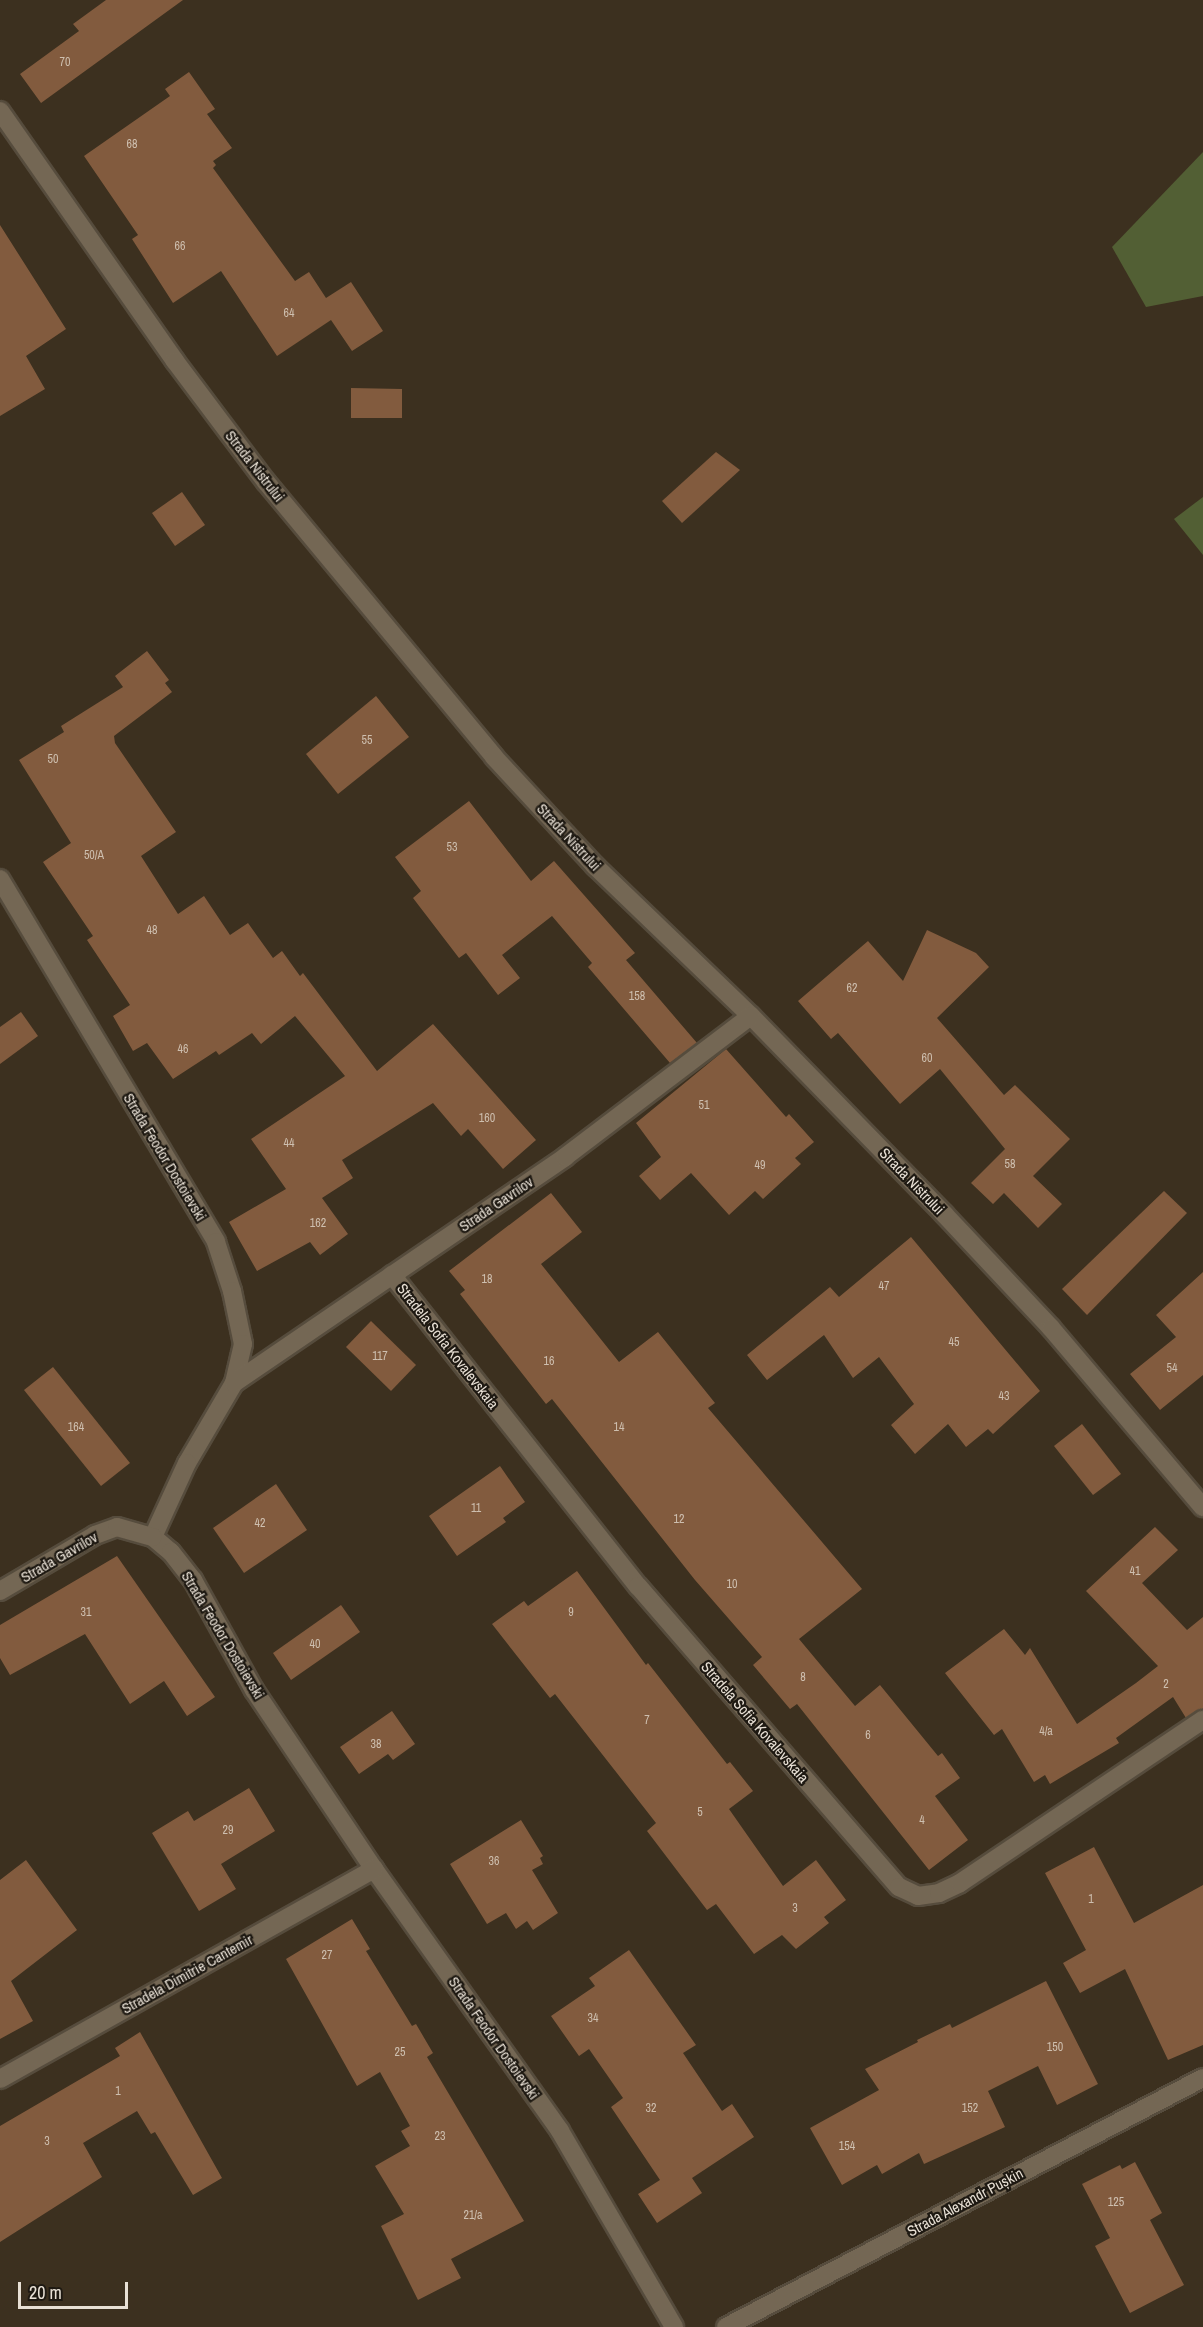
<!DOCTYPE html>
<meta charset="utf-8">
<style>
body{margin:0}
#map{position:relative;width:1203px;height:2327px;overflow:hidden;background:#3c301f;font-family:"Archivo Narrow",sans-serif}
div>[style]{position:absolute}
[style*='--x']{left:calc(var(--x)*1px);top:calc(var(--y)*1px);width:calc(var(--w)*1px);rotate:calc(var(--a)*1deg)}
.forest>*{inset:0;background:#525f34}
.building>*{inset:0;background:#825b3e}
.roads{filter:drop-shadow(2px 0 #564c3d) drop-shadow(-2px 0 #564c3d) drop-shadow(0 2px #564c3d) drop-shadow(0 -2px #564c3d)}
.street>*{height:18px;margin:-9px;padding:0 9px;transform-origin:9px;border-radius:9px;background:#746754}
span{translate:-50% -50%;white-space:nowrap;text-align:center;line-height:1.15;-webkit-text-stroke:4.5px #1e1912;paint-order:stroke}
.number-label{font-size:12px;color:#cebfaf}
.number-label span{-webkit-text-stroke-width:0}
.street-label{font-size:15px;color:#e8e0d5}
.scale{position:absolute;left:18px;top:2282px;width:110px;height:27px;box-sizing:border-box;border:3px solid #e8e0d5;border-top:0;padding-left:8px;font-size:18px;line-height:21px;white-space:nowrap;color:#e8e0d5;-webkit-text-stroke:4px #1e1912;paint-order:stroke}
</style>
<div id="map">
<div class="forest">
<div style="clip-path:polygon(1203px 152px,1203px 296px,1146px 307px,1112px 247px)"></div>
<div style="clip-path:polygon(1203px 497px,1203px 555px,1174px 519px)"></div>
</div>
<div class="building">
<div style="clip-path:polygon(106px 0,183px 0,41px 103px,20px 74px,79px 31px,73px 24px)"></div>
<div style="clip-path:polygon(189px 72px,215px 109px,207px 114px,232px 148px,213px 161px,216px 165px,213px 168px,295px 281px,309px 272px,326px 298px,351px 282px,383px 331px,352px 351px,331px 320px,277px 356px,221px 271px,173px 303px,132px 239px,138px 235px,84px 156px,170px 96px,165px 89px)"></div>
<div style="clip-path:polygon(0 225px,66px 329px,26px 356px,45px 389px,0 416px)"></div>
<div style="clip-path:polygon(351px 388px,402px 389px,402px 418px,351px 418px)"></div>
<div style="clip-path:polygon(716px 452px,740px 470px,682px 523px,662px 501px)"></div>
<div style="clip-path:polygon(182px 492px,205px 525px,175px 546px,152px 513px)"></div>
<div style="clip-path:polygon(147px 651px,169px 680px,165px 683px,172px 692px,114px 736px,115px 743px,176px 832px,141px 856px,178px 914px,204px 896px,230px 935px,248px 923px,273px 958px,282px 951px,300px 976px,303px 973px,377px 1071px,433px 1024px,536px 1140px,503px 1169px,468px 1129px,461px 1136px,433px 1103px,342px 1160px,353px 1178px,322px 1198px,348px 1234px,320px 1255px,310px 1242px,257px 1271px,229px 1222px,286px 1189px,251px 1139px,345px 1076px,295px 1016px,261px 1044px,252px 1033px,219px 1055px,216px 1051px,173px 1079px,147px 1043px,133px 1051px,113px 1016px,130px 1005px,87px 940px,93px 936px,43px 862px,71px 843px,19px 760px,64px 732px,61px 726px,123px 687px,115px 676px)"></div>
<div style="clip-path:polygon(376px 696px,409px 737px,338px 794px,306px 754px)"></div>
<div style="clip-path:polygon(469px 801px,531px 881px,554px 861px,635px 953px,626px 960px,697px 1043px,670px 1063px,588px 967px,592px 963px,552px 916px,502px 955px,520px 978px,498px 995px,466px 953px,459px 958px,413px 898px,421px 891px,395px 857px)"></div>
<div style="clip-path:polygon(927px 930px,976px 953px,989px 967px,937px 1018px,1004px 1095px,1015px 1085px,1070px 1139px,1033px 1176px,1062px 1204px,1038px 1228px,1004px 1193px,993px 1204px,971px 1183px,1005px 1149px,940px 1069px,900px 1104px,838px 1033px,831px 1039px,798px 1001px,868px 941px,903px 981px)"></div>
<div style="clip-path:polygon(21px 1012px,38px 1036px,0 1064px,0 1027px)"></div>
<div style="clip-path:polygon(726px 1049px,786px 1117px,789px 1114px,814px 1142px,795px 1158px,801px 1164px,763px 1199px,755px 1191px,729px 1215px,691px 1173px,660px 1200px,639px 1176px,661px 1157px,636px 1123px)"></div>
<div style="clip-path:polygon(1164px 1191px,1187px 1213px,1087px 1315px,1062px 1289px)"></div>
<div style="clip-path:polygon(551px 1193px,582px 1232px,541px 1264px,619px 1362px,658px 1332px,715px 1403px,708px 1408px,862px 1589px,799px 1639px,855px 1706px,880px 1685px,938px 1756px,942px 1753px,960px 1778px,935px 1796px,968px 1840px,929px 1870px,797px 1704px,790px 1709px,753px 1665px,762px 1657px,695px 1580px,552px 1399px,546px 1404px,460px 1294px,465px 1290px,449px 1271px)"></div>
<div style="clip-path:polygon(911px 1237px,1040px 1391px,993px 1434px,988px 1429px,966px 1447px,948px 1424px,915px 1454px,891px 1425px,914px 1404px,879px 1357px,853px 1378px,824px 1335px,767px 1380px,747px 1355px,830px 1287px,839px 1297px)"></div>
<div style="clip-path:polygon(1203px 1272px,1203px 1375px,1160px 1410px,1130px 1374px,1176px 1337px,1156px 1315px)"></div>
<div style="clip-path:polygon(371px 1321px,416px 1365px,391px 1391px,346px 1347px)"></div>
<div style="clip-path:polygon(53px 1367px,130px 1463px,101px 1486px,24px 1390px)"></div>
<div style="clip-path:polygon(1082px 1424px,1121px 1474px,1093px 1495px,1054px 1446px)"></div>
<div style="clip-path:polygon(500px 1466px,525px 1502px,503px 1518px,506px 1522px,457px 1556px,429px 1516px)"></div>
<div style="clip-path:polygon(276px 1484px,307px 1530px,244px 1573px,213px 1528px)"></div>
<div style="clip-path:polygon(1155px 1527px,1178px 1550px,1142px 1583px,1187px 1630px,1203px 1617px,1203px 1709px,1186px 1718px,1173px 1697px,1116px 1738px,1119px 1743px,1050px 1784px,1045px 1775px,1034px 1782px,1002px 1729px,994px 1735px,945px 1673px,1004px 1629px,1025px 1655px,1030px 1648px,1077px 1724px,1136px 1683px,1158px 1666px,1086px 1591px)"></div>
<div style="clip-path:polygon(117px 1556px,215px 1697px,187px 1716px,164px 1681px,130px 1704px,85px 1634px,10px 1675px,0 1658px,0 1625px)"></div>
<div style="clip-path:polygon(577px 1571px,646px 1665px,648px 1663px,727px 1764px,730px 1762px,753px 1791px,729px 1809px,783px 1886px,816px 1860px,846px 1900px,824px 1917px,829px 1923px,796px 1949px,782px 1935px,754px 1954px,716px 1904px,707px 1910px,647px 1831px,656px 1823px,555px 1694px,550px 1698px,492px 1624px,524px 1601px,528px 1606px)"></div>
<div style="clip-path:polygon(341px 1605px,360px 1632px,291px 1680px,273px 1653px)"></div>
<div style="clip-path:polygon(392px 1711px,415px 1744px,393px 1760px,388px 1754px,359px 1774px,340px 1747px)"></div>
<div style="clip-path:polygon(249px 1788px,275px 1831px,221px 1864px,236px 1889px,199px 1911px,152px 1833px,188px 1811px,194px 1821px)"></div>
<div style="clip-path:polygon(521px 1820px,543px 1856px,540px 1858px,543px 1864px,532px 1870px,558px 1913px,533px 1930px,527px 1921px,516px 1929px,506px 1913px,487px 1924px,450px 1864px)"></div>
<div style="clip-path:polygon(1094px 1847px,1134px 1923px,1203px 1885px,1203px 2045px,1168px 2060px,1125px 1969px,1080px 1993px,1063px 1963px,1086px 1950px,1045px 1873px)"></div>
<div style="clip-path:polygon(26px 1860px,77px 1930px,11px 1981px,33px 2021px,0 2039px,0 1880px)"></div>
<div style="clip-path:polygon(352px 1919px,370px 1949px,366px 1951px,412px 2026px,416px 2024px,433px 2053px,427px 2057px,524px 2221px,451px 2259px,461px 2278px,418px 2300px,381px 2226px,404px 2214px,375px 2166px,410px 2146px,401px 2131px,410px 2126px,380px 2072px,357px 2086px,286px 1959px)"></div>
<div style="clip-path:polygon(629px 1950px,696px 2045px,683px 2053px,722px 2111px,732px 2104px,754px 2137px,692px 2178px,702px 2193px,657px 2223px,638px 2194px,660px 2180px,611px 2107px,623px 2098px,589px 2049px,579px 2056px,551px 2016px,595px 1986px,589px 1978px)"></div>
<div style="clip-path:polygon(1046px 1981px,1098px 2084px,1057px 2105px,1038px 2066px,988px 2091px,1005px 2127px,924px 2164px,919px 2153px,882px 2174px,877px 2165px,842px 2185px,810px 2128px,879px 2090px,865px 2069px,918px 2042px,917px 2040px,950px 2024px,952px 2028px)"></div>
<div style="clip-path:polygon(140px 2032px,222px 2178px,193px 2195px,155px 2132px,151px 2134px,137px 2111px,83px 2143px,102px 2177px,0 2242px,0 2126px,120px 2056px,115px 2048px)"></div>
<div style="clip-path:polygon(1135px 2162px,1162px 2213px,1150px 2220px,1184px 2285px,1130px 2313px,1095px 2246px,1110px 2238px,1082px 2184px,1120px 2165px,1122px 2169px)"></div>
</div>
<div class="roads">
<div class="street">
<div style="--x:0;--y:111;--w:305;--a:55"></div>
<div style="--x:175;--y:361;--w:151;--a:53.1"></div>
<div style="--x:266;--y:482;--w:357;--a:50.3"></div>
<div style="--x:494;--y:757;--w:149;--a:47.2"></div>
<div style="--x:595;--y:866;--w:216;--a:43.9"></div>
<div style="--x:751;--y:1016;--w:277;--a:45.7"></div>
<div style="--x:944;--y:1214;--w:156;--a:46.8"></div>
<div style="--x:1051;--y:1328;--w:235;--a:49.7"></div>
<div style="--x:0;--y:879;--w:422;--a:59.2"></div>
<div style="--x:216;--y:1242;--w:52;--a:71.9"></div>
<div style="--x:232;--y:1291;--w:54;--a:78.3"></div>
<div style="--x:243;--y:1344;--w:40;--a:103"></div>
<div style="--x:234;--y:1383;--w:93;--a:120.4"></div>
<div style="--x:187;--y:1463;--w:81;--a:114.7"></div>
<div style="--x:153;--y:1537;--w:23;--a:40"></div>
<div style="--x:171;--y:1552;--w:36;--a:52"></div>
<div style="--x:193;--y:1580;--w:126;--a:61"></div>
<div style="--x:254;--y:1690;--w:216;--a:56.2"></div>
<div style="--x:374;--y:1869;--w:321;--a:54.6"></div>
<div style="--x:560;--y:2131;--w:227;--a:59.8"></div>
<div style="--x:392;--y:1275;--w:397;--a:51.7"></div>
<div style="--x:638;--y:1586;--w:398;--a:49.1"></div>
<div style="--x:899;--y:1887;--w:21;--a:25"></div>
<div style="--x:918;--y:1896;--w:21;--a:-8"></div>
<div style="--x:939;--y:1893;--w:23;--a:-25"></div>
<div style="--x:960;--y:1883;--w:293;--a:-33.9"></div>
<div style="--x:234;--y:1383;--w:401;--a:-34.3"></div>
<div style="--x:565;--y:1157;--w:233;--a:-37.2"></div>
<div style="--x:0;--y:1591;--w:110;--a:-30.5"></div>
<div style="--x:95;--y:1535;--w:23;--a:-20"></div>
<div style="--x:117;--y:1527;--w:37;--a:16"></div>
<div style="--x:0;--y:2079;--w:429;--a:-29.3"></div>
<div style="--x:726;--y:2327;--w:538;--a:-27.57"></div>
</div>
</div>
<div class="number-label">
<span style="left:65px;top:63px">70</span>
<span style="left:132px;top:145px">68</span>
<span style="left:180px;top:247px">66</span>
<span style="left:289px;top:314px">64</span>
<span style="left:367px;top:741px">55</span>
<span style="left:53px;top:760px">50</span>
<span style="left:452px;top:848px">53</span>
<span style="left:94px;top:856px">50/A</span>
<span style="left:152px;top:931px">48</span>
<span style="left:852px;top:989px">62</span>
<span style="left:637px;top:997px">158</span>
<span style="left:183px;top:1050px">46</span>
<span style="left:927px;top:1059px">60</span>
<span style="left:704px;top:1106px">51</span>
<span style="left:487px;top:1119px">160</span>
<span style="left:289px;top:1144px">44</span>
<span style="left:1010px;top:1165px">58</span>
<span style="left:760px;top:1166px">49</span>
<span style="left:318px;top:1224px">162</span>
<span style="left:487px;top:1280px">18</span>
<span style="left:884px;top:1287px">47</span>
<span style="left:954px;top:1343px">45</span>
<span style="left:380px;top:1357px">117</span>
<span style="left:549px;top:1362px">16</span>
<span style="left:1172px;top:1369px">54</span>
<span style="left:1004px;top:1397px">43</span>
<span style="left:76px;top:1428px">164</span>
<span style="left:619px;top:1428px">14</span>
<span style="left:476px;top:1509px">11</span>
<span style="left:679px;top:1520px">12</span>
<span style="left:260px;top:1524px">42</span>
<span style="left:1135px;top:1572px">41</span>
<span style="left:732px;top:1585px">10</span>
<span style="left:86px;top:1613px">31</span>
<span style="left:571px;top:1613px">9</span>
<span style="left:315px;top:1645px">40</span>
<span style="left:803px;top:1678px">8</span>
<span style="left:1166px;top:1685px">2</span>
<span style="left:647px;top:1721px">7</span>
<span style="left:1046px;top:1732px">4/a</span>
<span style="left:868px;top:1736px">6</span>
<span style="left:376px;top:1745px">38</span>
<span style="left:700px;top:1813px">5</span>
<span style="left:922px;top:1821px">4</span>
<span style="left:228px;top:1831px">29</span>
<span style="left:494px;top:1862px">36</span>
<span style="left:1091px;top:1900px">1</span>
<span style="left:795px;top:1909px">3</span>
<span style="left:327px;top:1956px">27</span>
<span style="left:593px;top:2019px">34</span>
<span style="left:1055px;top:2048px">150</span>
<span style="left:400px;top:2053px">25</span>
<span style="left:118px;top:2092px">1</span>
<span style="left:651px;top:2109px">32</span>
<span style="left:970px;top:2109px">152</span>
<span style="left:440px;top:2137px">23</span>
<span style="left:47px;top:2142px">3</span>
<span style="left:847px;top:2147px">154</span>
<span style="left:1116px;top:2203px">125</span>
<span style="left:473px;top:2216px">21/a</span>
</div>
<div class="street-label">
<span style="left:255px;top:466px;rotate:52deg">Strada Nistrului</span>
<span style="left:569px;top:837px;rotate:47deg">Strada Nistrului</span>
<span style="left:165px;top:1157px;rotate:59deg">Strada Feodor Dostoievski</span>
<span style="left:912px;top:1181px;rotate:46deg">Strada Nistrului</span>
<span style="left:496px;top:1204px;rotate:-34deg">Strada Gavrilov</span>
<span style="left:448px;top:1346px;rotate:52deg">Stradela Sofia Kovalevskaia</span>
<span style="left:59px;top:1557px;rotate:-30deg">Strada Gavrilov</span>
<span style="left:223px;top:1635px;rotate:59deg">Strada Feodor Dostoievski</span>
<span style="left:755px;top:1722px;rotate:49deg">Stradela Sofia Kovalevskaia</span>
<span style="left:187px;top:1974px;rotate:-29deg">Stradela Dimitrie Cantemir</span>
<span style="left:494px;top:2038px;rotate:55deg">Strada Feodor Dostoievski</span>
<span style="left:965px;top:2202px;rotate:-28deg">Strada Alexandr Pușkin</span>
</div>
<div class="scale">20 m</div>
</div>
